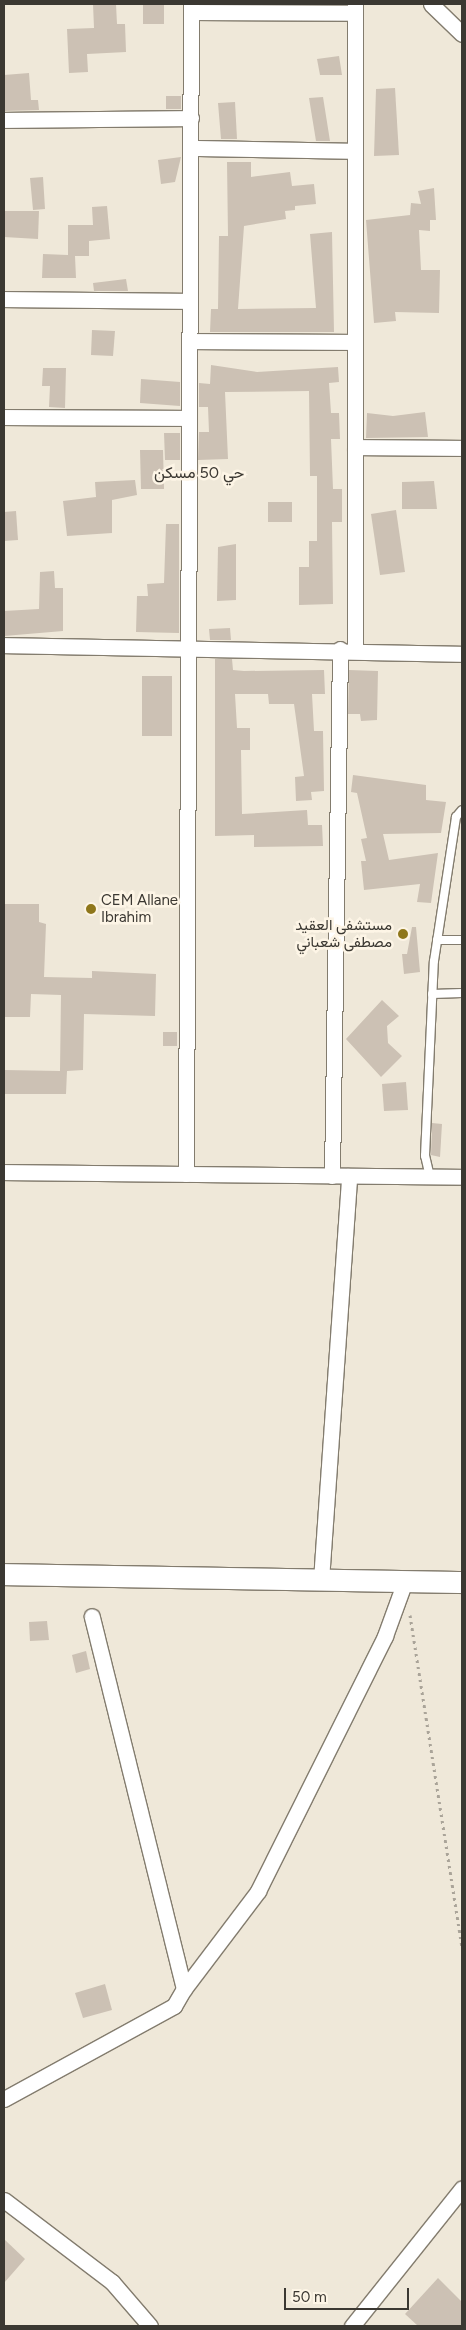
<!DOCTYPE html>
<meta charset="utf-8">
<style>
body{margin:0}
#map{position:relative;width:466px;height:2330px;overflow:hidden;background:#efe8d9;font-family:Figtree,Vazirmatn,sans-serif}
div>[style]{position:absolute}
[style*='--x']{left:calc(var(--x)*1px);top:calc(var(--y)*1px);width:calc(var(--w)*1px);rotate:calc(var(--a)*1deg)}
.building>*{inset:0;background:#ccc1b4}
.path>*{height:3px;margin-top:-1.5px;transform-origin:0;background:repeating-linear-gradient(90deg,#aaa499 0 2.5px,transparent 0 6.5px)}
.roads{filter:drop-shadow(1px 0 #837c6e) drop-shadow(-1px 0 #837c6e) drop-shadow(0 1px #837c6e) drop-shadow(0 -1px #837c6e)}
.service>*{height:8px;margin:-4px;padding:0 4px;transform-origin:4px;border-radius:4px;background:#fff}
.minor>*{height:15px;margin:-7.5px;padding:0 7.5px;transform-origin:7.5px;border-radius:7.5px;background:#fff}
.secondary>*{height:21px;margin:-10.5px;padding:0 10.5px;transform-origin:10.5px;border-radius:10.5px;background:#fff}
.dots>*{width:14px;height:14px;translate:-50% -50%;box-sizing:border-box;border:2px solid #fdf5e6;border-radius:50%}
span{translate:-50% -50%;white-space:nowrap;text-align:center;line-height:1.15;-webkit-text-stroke:5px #fdf5e6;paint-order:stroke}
.poi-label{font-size:15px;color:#3b3832}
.left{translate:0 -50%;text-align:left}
.right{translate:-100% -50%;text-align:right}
.neighbourhood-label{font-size:16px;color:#3b3832}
.frame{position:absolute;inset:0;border:5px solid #3b3832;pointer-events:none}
.scale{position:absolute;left:284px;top:2288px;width:125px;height:22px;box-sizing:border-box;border:2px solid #3b3832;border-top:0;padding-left:6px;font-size:15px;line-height:18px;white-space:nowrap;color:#3b3832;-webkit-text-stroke:4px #fdf5e6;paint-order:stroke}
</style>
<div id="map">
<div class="building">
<div style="clip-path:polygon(93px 4px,116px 4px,117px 24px,125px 24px,126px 52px,87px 54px,88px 72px,69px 73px,67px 29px,94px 28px)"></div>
<div style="clip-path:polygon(143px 4px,164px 4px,164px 24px,143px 24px)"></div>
<div style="clip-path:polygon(339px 56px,342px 75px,320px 75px,317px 59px)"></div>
<div style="clip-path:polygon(29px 73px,31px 100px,38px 100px,39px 110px,4px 111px,4px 75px)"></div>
<div style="clip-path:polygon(395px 88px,399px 155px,374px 156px,376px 89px)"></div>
<div style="clip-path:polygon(166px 96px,181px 96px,181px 109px,166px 109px)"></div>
<div style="clip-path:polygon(323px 97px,330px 141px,316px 141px,309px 98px)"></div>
<div style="clip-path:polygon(235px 102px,237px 139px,221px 139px,218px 103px)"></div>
<div style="clip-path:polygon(181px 157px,175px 182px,161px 184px,158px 160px)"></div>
<div style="clip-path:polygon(227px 162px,251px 162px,251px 177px,290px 172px,292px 186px,314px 184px,316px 204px,295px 206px,295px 210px,285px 211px,286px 219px,244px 226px,238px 309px,316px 308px,310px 234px,332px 232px,334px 332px,210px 332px,211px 309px,218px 309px,219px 236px,228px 236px)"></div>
<div style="clip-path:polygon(43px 177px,45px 209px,33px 210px,30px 178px)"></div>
<div style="clip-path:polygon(434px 188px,436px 220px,430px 220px,430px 231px,419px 230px,421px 270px,440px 270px,439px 313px,395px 312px,396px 321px,374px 323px,366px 220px,410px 215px,411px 203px,421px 204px,418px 191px)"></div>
<div style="clip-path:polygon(107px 206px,110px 239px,89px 241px,89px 256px,75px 256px,76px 278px,42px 278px,43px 254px,68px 255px,68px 225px,93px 225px,92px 207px)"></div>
<div style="clip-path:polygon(4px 211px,39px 211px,38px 239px,4px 237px)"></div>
<div style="clip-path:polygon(126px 279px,128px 291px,94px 291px,93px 283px)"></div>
<div style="clip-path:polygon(92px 330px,115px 331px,113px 356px,91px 355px)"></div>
<div style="clip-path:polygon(211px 365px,257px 372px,338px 367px,339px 382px,329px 383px,331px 413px,339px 413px,340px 439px,331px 439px,333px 489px,342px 489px,342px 522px,332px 522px,333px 604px,299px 605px,299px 567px,309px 567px,309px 541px,317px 541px,317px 476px,310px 476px,309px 391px,225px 392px,228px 459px,198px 460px,199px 432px,209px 432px,208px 407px,199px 407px,199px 383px,210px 384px)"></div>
<div style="clip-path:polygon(43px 368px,66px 368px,65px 408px,49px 407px,50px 386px,42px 386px)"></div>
<div style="clip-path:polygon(141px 379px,180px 382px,180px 406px,140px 403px)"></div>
<div style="clip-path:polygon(425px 412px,428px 437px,366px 438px,367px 413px,393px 416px)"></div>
<div style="clip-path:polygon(164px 433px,180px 433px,180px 460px,165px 460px)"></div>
<div style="clip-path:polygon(140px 450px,163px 450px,164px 489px,141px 489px)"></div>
<div style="clip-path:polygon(135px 480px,137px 495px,112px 500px,112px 533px,67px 536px,63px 501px,96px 497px,95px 482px)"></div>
<div style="clip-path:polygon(434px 481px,437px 509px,402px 509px,402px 482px)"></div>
<div style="clip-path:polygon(268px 502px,292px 502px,292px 522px,268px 522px)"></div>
<div style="clip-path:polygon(396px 510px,405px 572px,380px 575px,371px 514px)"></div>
<div style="clip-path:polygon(16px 511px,18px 540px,4px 541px,4px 512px)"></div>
<div style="clip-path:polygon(166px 524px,179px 524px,179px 633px,136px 632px,137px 596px,148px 596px,147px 584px,164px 583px)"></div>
<div style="clip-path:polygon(236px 544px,236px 600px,217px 601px,218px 547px)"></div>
<div style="clip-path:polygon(54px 571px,55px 588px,63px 588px,63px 631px,4px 636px,4px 611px,39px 609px,40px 572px)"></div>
<div style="clip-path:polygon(230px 628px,231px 640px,210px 640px,209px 629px)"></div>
<div style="clip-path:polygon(215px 659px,232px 659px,233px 670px,244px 671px,324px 670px,325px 694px,312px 694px,314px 731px,323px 731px,324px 791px,311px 792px,312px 800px,296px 801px,295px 777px,304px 776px,294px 704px,269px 704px,268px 694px,235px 694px,237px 728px,250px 728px,250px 750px,241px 750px,242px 814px,307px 810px,308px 825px,322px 825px,323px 846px,254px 847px,254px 835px,215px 836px)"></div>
<div style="clip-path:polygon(349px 670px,378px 671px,377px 720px,361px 721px,360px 714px,348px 714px)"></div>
<div style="clip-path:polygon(142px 676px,172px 676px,172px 736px,142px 736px)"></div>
<div style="clip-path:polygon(353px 775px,426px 785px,426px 800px,446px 802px,441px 833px,383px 834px,389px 860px,438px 853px,431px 903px,417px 902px,420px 884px,364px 890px,361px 861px,366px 861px,361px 839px,367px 838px,357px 793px,351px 792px)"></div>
<div style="clip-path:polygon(4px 904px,39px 904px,39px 922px,46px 924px,44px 977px,92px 978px,92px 971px,156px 974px,155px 1016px,84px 1014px,83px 1070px,67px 1071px,66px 1094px,4px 1094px,4px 1070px,60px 1071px,61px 995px,31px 994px,30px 1017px,4px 1017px)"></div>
<div style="clip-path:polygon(412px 927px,416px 927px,420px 972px,404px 974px,402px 954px,407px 954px)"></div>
<div style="clip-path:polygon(382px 1000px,399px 1016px,387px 1026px,388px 1043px,402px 1056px,381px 1077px,346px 1039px)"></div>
<div style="clip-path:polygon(163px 1032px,177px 1032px,177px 1046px,163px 1046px)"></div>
<div style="clip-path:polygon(406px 1082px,408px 1110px,384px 1111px,382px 1084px)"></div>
<div style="clip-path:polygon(432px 1123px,442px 1124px,440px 1157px,431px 1155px)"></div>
<div style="clip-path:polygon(47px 1621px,49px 1640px,30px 1641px,29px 1622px)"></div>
<div style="clip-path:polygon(86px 1651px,90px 1669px,76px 1673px,72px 1655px)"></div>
<div style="clip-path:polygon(105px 1984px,112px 2010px,83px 2018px,75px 1993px)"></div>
<div style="clip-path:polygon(4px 2239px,25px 2259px,4px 2283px)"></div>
<div style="clip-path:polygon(438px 2278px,462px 2302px,462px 2326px,418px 2326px,405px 2314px)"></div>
</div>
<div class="path">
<div style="--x:410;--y:1615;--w:337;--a:81.1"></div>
</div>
<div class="roads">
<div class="service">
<div style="--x:437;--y:940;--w:25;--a:0"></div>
<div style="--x:432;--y:994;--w:30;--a:-2"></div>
<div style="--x:430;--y:1177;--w:22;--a:-103"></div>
<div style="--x:425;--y:1156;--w:195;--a:-87.4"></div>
<div style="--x:434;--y:961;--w:146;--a:-81.3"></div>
<div style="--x:456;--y:817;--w:9;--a:-49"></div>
</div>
<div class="minor">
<div style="--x:431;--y:4;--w:43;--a:44.1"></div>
<div style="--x:191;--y:12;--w:164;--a:0.3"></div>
<div style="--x:4;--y:120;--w:187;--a:-0.6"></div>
<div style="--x:191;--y:148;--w:164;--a:1"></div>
<div style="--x:4;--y:299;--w:186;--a:0.6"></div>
<div style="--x:190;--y:341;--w:165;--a:0.3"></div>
<div style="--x:4;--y:417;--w:185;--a:0.3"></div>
<div style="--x:355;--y:447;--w:107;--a:0.5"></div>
<div style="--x:4;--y:645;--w:458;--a:1.1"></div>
<div style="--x:355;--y:649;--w:645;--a:-90"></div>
<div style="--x:4;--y:1172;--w:458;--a:0.6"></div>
<div style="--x:186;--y:1174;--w:1170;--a:-89.76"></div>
<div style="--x:332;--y:1176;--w:527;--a:-89.13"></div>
<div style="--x:321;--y:1580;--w:405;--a:-86"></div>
<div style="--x:184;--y:1989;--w:123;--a:-52.9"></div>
<div style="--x:258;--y:1891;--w:285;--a:-63.5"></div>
<div style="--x:385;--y:1636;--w:59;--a:-70"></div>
<div style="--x:4;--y:2099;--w:194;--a:-28.7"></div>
<div style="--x:174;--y:2006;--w:20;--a:-60"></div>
<div style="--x:184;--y:1989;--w:384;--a:-103.9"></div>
<div style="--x:4;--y:2200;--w:136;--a:37.2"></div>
<div style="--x:112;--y:2282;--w:58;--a:49.2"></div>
<div style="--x:352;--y:2326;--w:176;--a:-51.4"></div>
</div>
<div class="secondary">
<div style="--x:4;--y:1574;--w:458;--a:1"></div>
</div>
</div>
<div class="dots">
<div style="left:91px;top:909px;background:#8e761a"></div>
<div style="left:403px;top:934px;background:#8e761a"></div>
</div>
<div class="poi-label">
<span class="left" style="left:101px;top:909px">CEM Allane<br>Ibrahim</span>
<span class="right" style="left:392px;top:934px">مستشفى العقيد<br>مصطفى شعباني</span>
</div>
<div class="neighbourhood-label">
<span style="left:199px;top:473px">حي 50 مسكن</span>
</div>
<div class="frame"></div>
<div class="scale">50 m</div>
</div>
